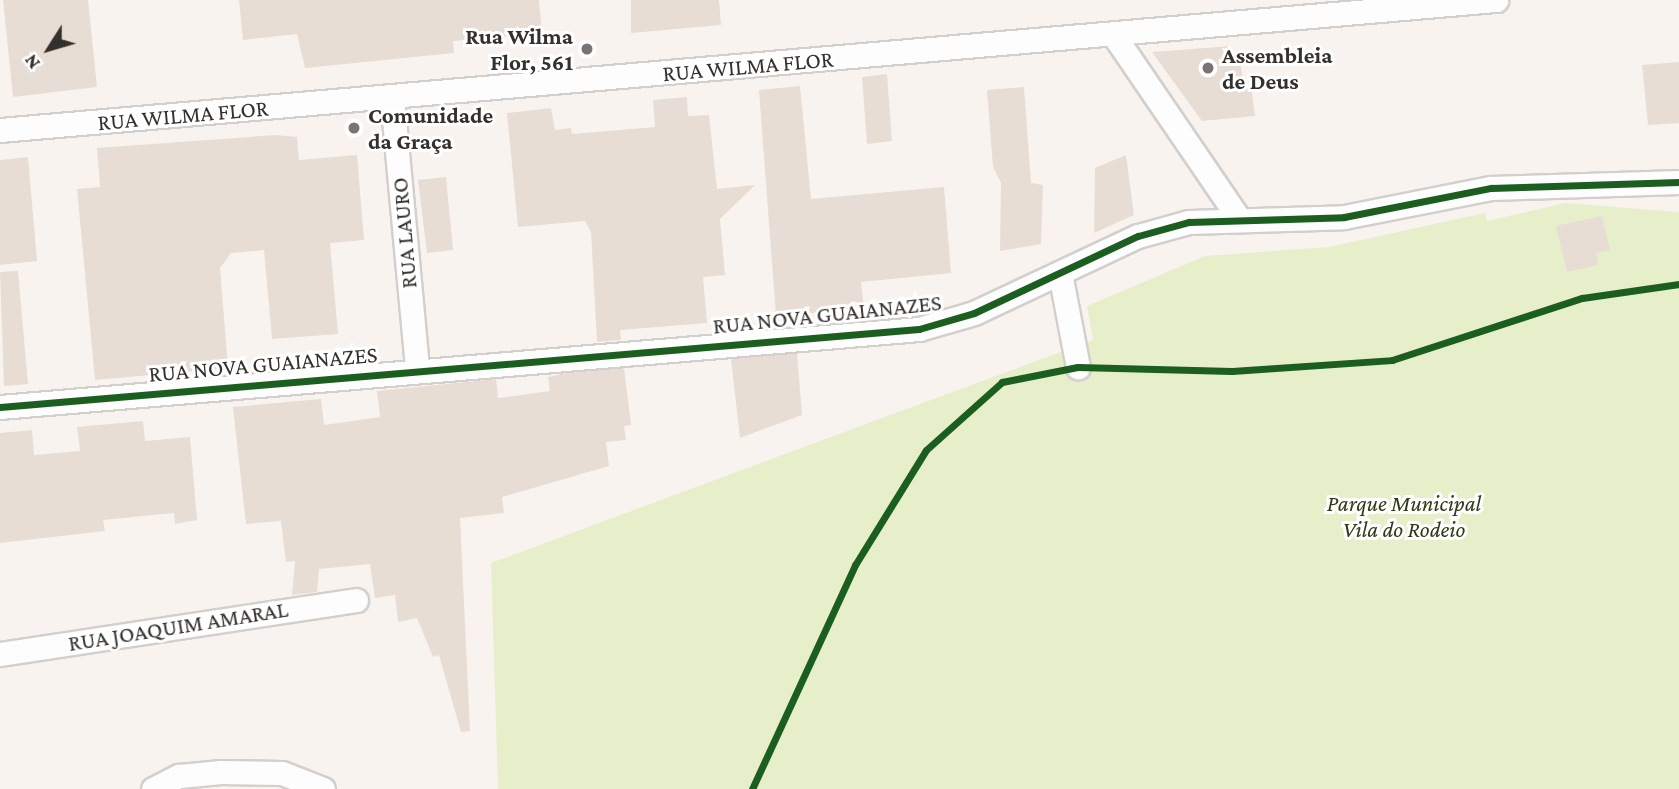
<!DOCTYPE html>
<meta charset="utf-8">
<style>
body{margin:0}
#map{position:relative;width:1679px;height:789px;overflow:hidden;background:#f9f3ef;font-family:"Crimson Pro",serif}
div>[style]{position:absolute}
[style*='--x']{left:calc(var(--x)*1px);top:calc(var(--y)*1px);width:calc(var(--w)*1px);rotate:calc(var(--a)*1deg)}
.green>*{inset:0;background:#e7efca}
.building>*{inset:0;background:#e7ddd4}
.roads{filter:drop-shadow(2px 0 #d3cfcc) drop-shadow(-2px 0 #d3cfcc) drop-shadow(0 2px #d3cfcc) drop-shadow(0 -2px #d3cfcc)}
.minor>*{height:23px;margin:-11.5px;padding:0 11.5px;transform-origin:11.5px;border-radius:11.5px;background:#fefdfd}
.cycleway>*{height:7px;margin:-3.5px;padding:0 3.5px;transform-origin:3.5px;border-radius:3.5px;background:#1b5e20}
.dots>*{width:19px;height:19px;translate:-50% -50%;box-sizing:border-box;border:4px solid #fff;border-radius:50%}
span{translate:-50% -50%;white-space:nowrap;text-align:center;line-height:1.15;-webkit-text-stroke:6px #fff;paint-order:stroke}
.poi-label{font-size:23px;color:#34302d;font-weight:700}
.right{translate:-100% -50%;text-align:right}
.left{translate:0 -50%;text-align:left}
.street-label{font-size:23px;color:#34302d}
.park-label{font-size:23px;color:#303915;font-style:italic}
.north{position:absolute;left:14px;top:14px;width:70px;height:70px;-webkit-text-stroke:5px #fff;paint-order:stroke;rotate:233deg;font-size:19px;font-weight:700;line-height:28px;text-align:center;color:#34302d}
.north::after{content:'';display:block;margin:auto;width:24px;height:32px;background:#34302d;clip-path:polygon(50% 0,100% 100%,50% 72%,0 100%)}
</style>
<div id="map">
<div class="green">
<div style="clip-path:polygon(1565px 203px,1679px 212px,1679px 789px,498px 789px,491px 563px,1093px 340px,1087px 306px,1205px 256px,1329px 247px,1485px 213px,1487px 221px)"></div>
</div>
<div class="building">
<div style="clip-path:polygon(3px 0,88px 0,97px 87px,13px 97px)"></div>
<div style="clip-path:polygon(239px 0,539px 0,542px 33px,453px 41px,454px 53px,305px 68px,297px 34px,243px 40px)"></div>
<div style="clip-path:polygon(631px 0,719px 0,721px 25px,631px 33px)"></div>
<div style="clip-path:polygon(1232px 46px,1233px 55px,1239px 54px,1244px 87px,1251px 86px,1255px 116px,1202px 121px,1152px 52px)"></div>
<div style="clip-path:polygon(1679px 62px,1679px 123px,1648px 125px,1642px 65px)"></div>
<div style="clip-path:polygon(887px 74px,892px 141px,867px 144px,862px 77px)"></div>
<div style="clip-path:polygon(800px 86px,811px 199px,944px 187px,951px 273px,861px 282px,864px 309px,776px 316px,759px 90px)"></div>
<div style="clip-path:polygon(1024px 87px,1031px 183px,1043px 185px,1041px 244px,1000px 251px,1001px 183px,993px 167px,987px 90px)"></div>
<div style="clip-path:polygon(687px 97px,688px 116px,709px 115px,717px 189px,755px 185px,720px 219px,725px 275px,703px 277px,707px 323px,620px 330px,621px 340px,597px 342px,591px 232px,585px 221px,518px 227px,507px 113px,551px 108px,555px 130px,571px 128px,572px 134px,655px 127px,653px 100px)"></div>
<div style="clip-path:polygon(275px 135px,297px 137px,299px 160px,357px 155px,364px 240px,330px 243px,338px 334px,272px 339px,264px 250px,231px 253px,220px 268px,228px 368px,95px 380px,77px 189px,100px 187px,97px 148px)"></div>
<div style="clip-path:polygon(1126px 155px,1134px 215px,1094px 233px,1095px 168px)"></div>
<div style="clip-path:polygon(28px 157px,37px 261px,0 265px,0 160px)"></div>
<div style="clip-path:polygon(446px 177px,453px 250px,427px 253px,418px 180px)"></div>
<div style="clip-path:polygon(1602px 216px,1610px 250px,1596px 253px,1598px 265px,1567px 272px,1556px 226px)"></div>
<div style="clip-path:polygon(18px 271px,28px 384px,4px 386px,0 272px)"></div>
<div style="clip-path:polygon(797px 353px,802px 415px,740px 438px,731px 359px)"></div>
<div style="clip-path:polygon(624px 368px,631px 425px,624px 426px,626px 440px,606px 442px,609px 466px,502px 497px,504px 513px,460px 518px,470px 731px,461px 732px,439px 655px,433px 657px,417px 618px,398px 622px,395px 595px,375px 598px,370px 564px,319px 569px,317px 592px,292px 595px,295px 561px,286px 562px,281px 521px,246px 524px,233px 407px,321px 399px,324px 425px,380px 417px,377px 391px,496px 379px,498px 398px,550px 391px,548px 377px,566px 373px)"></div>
<div style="clip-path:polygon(143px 421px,145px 441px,190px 437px,197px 520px,175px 524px,174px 513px,103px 520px,105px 531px,0 543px,0 433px,32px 430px,34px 455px,80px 451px,77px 427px)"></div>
</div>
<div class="roads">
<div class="minor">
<div style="--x:1113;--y:34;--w:225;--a:55.7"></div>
<div style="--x:392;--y:98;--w:272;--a:84.7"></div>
<div style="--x:0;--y:130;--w:1502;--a:-4.97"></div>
<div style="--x:1060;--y:273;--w:96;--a:79.2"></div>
<div style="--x:0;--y:407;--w:922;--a:-4.85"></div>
<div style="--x:919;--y:329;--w:57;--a:-16.2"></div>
<div style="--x:974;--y:313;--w:181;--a:-25.2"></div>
<div style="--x:1138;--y:236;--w:53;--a:-15.4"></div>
<div style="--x:1189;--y:222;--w:155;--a:-1.8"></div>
<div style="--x:1344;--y:217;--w:150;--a:-11.2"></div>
<div style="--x:1491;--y:188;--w:188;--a:-1.8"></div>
<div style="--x:0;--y:654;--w:360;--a:-8.6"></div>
<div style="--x:153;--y:789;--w:29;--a:-27"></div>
<div style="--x:179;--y:776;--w:42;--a:-5.4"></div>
<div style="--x:221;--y:772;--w:61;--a:0.9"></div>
<div style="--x:282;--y:773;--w:44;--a:21.3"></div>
</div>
</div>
<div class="cycleway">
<div style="--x:0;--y:407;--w:922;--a:-4.85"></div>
<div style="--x:919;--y:329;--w:57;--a:-16.2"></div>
<div style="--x:974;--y:313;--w:181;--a:-25.2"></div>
<div style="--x:1138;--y:236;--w:53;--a:-15.4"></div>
<div style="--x:1189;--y:222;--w:155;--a:-1.8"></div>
<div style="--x:1344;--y:217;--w:150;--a:-11.2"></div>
<div style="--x:1491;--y:188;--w:188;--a:-1.8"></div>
<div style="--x:752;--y:789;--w:247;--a:-65.3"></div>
<div style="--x:855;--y:565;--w:135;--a:-58.3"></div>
<div style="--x:926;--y:450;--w:102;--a:-41.8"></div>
<div style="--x:1002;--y:382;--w:77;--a:-11.2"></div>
<div style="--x:1078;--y:367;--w:154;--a:1.5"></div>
<div style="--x:1232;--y:371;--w:160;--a:-3.9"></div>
<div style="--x:1392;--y:360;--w:200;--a:-18.1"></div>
<div style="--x:1582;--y:298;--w:98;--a:-8.2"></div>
</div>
<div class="dots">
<div style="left:587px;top:49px;background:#797471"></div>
<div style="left:1208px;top:68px;background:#797471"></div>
<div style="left:354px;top:128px;background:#797471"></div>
</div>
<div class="poi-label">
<span class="right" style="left:573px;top:49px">Rua Wilma<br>Flor, 561</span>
<span class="left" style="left:1222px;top:68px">Assembleia<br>de Deus</span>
<span class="left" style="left:368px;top:128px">Comunidade<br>da Graça</span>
</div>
<div class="street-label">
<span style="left:748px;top:66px;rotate:-5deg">RUA WILMA FLOR</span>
<span style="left:183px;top:115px;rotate:-5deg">RUA WILMA FLOR</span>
<span style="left:404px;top:233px;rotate:-95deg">RUA LAURO</span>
<span style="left:827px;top:314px;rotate:-6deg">RUA NOVA GUAIANAZES</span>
<span style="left:263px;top:364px;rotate:-5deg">RUA NOVA GUAIANAZES</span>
<span style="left:178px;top:626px;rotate:-9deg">RUA JOAQUIM AMARAL</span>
</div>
<div class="park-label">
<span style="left:1404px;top:516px">Parque Municipal<br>Vila do Rodeio</span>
</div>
<div class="north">N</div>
</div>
